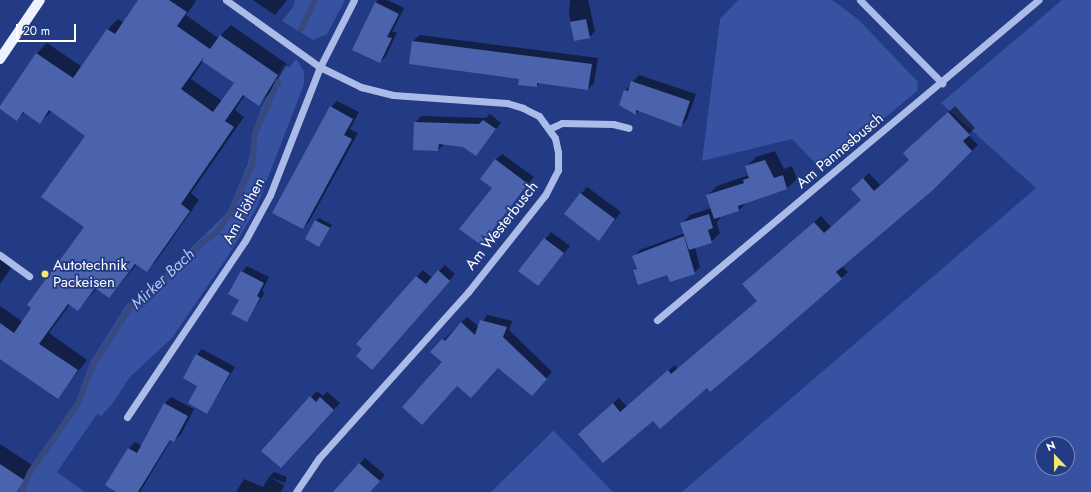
<!DOCTYPE html>
<meta charset="utf-8">
<style>
body{margin:0}
#map{position:relative;width:1091px;height:492px;overflow:hidden;background:#233a84;font-family:Jost,sans-serif}
div>[style]{position:absolute}
[style*='--x']{left:calc(var(--x)*1px);top:calc(var(--y)*1px);width:calc(var(--w)*1px);rotate:calc(var(--a)*1deg)}
.green>*{inset:0;background:#3752a1}
.shadow>*{inset:0;background:#0007}
.stream>*{height:6px;margin:-3px;padding:0 3px;transform-origin:3px;border-radius:3px;background:#384980}
.building>*{inset:0;background:#4b63ac}
.minor>*{height:7px;margin:-3.5px;padding:0 3.5px;transform-origin:3.5px;border-radius:3.5px;background:#abbbe8}
.major>*{height:10px;margin:-5px;padding:0 5px;transform-origin:5px;border-radius:5px;background:#eef1fe}
.dots>*{width:11px;height:11px;translate:-50% -50%;box-sizing:border-box;border:2px solid #233a84;border-radius:50%}
span{translate:-50% -50%;white-space:nowrap;text-align:center;line-height:1.15;-webkit-text-stroke:3.5px #233a84;paint-order:stroke}
.street-label{font-size:15px;color:#fff}
.poi-label{font-size:15px;color:#fff}
.left{translate:0 -50%;text-align:left}
.water-label{font-size:16px;color:#b7c6f0;font-style:italic}
.north{position:absolute;left:1035px;top:436px;width:40px;height:40px;box-sizing:border-box;background:#233a84;border:1px solid #7b89b5;border-radius:50%;rotate:338deg;font-size:11px;font-weight:700;line-height:16px;text-align:center;color:#fff}
.north::after{content:'';display:block;margin:auto;width:14px;height:18px;background:#f4e76e;clip-path:polygon(50% 0,100% 100%,50% 72%,0 100%)}
.scale{position:absolute;left:16px;top:24px;width:60px;height:18px;box-sizing:border-box;border:2px solid #fff;border-top:0;padding-left:5px;font-size:12px;line-height:14px;white-space:nowrap;color:#fff;-webkit-text-stroke:3px #233a84;paint-order:stroke}
</style>
<div id="map">
<div class="green">
<div style="clip-path:polygon(295px 0,345px 0,327px 34px,313px 40px,282px 21px,293px 7px)"></div>
<div style="clip-path:polygon(738px 0,832px 0,858px 19px,918px 82px,917px 91px,822px 170px,792px 139px,702px 161px,720px 19px)"></div>
<div style="clip-path:polygon(evenodd,1062px 0,1091px 0,1091px 492px,682px 492px,1036px 188px,941px 103px,1062px 0,1043px 444px,1067px 444px,1067px 468px,1043px 468px,1043px 444px)"></div>
<div style="clip-path:polygon(296px 59px,304px 71px,304px 84px,256px 209px,228px 256px,172px 338px,130px 377px,112px 404px,101px 416px,97px 414px,57px 472px,85px 492px,18px 492px,28px 472px,76px 401px,90px 363px,127px 304px,141px 297px,227px 213px,248px 164px,254px 129px,261px 109px,284px 64px,289px 68px)"></div>
<div style="clip-path:polygon(554px 431px,613px 492px,491px 492px,553px 431px)"></div>
</div>
<div class="shadow">
<div style="clip-path:polygon(evenodd,138px 0,194px 0,196px 1px,186px 15px,218px 38px,231px 25px,287px 64px,269px 94px,259px 104px,245px 95px,235px 110px,244px 117px,191px 193px,199px 200px,157px 260px,147px 271px,137px 264px,109px 297px,97px 288px,78px 310px,70px 304px,49px 333px,87px 360px,58px 397px,0 358px,0 306px,23px 322px,85px 227px,86px 135px,52px 111px,40px 122px,25px 112px,17px 120px,0 107px,37px 53px,47px 43px,82px 67px,108px 29px,118px 19px,124px 23px,138px 0,203px 61px,235px 82px,222px 101px,191px 79px,203px 61px)"></div>
<div style="clip-path:polygon(253px 0,287px 0,275px 15px)"></div>
<div style="clip-path:polygon(378px 0,387px 0,404px 8px,392px 32px,397px 32px,386px 56px,380px 62px,375px 3px)"></div>
<div style="clip-path:polygon(570px 0,588px 0,595px 31px,590px 37px,574px 40px,569px 13px)"></div>
<div style="clip-path:polygon(420px 35px,598px 58px,594px 83px,588px 89px,540px 82px,536px 86px,520px 78px,413px 41px)"></div>
<div style="clip-path:polygon(639px 75px,696px 94px,687px 119px,681px 126px,640px 110px,636px 114px,625px 91px)"></div>
<div style="clip-path:polygon(337px 101px,359px 112px,350px 129px,358px 133px,309px 222px,303px 228px,331px 107px)"></div>
<div style="clip-path:polygon(955px 106px,975px 128px,968px 135px,978px 145px,932px 189px,841px 265px,848px 272px,841px 278px,707px 387px,653px 419px,579px 434px,619px 398px,627px 407px,675px 365px,678px 369px,758px 301px,749px 278px,821px 216px,831px 227px,862px 200px,859px 183px,869px 173px,880px 185px,910px 160px,911px 147px)"></div>
<div style="clip-path:polygon(490px 114px,501px 123px,476px 155px,464px 146px,445px 144px,438px 150px,415px 123px,421px 116px,486px 118px)"></div>
<div style="clip-path:polygon(775px 151px,784px 169px,792px 166px,797px 179px,787px 188px,747px 202px,739px 210px,721px 216px,717px 223px,720px 233px,711px 242px,695px 247px,700px 267px,694px 273px,634px 271px,637px 267px,634px 256px,640px 250px,685px 233px,682px 224px,690px 215px,711px 208px,707px 196px,717px 186px,749px 175px,746px 167px,756px 157px)"></div>
<div style="clip-path:polygon(502px 154px,534px 177px,481px 244px,493px 188px,495px 160px)"></div>
<div style="clip-path:polygon(587px 187px,621px 212px,605px 233px,581px 194px)"></div>
<div style="clip-path:polygon(319px 218px,332px 225px,319px 246px,315px 221px)"></div>
<div style="clip-path:polygon(551px 232px,570px 246px,538px 285px,520px 271px)"></div>
<div style="clip-path:polygon(0 254px,14px 264px,0 284px)"></div>
<div style="clip-path:polygon(445px 265px,455px 274px,378px 362px,358px 344px,423px 270px,432px 278px)"></div>
<div style="clip-path:polygon(247px 266px,269px 277px,262px 291px,265px 292px,247px 321px,240px 299px,242px 272px)"></div>
<div style="clip-path:polygon(487px 315px,512px 321px,509px 330px,552px 372px,538px 388px,499px 367px,443px 362px,431px 352px,467px 317px,479px 327px)"></div>
<div style="clip-path:polygon(202px 349px,235px 367px,207px 413px,198px 386px,197px 355px)"></div>
<div style="clip-path:polygon(317px 391px,323px 396px,327px 392px,340px 403px,287px 460px,311px 397px)"></div>
<div style="clip-path:polygon(171px 397px,194px 409px,181px 434px,174px 441px,171px 440px,140px 492px,118px 492px,106px 485px,129px 448px,135px 442px,142px 446px,165px 403px)"></div>
<div style="clip-path:polygon(0 444px,35px 467px,22px 492px,0 492px)"></div>
<div style="clip-path:polygon(365px 458px,385px 475px,369px 492px,334px 492px)"></div>
<div style="clip-path:polygon(274px 472px,287px 477px,285px 483px,269px 477px)"></div>
<div style="clip-path:polygon(269px 477px,284px 485px,281px 492px,236px 492px,244px 479px,263px 487px)"></div>
</div>
<div class="stream">
<div style="--x:301;--y:29;--w:32;--a:-64"></div>
<div style="--x:21;--y:492;--w:23;--a:-65"></div>
<div style="--x:31;--y:471;--w:82;--a:-55"></div>
<div style="--x:78;--y:404;--w:42;--a:-69"></div>
<div style="--x:93;--y:365;--w:70;--a:-57.2"></div>
<div style="--x:131;--y:306;--w:15;--a:-23"></div>
<div style="--x:145;--y:300;--w:82;--a:-45"></div>
<div style="--x:203;--y:242;--w:17;--a:-36"></div>
<div style="--x:217;--y:232;--w:21;--a:-55"></div>
<div style="--x:229;--y:215;--w:54;--a:-64.9"></div>
<div style="--x:252;--y:166;--w:33;--a:-85"></div>
<div style="--x:255;--y:133;--w:56;--a:-65.7"></div>
</div>
<div class="building">
<div style="clip-path:polygon(evenodd,138px 0,169px 0,187px 12px,177px 26px,210px 49px,220px 35px,278px 75px,259px 106px,243px 95px,225px 121px,234px 127px,181px 204px,190px 211px,147px 272px,135px 264px,109px 298px,95px 288px,78px 311px,68px 304px,39px 344px,78px 370px,58px 399px,0 359px,0 323px,14px 333px,31px 308px,27px 305px,84px 227px,41px 197px,85px 136px,49px 110px,40px 124px,23px 112px,17px 121px,0 109px,0 106px,36px 53px,73px 78px,107px 29px,115px 34px,138px 0,204px 57px,202px 61px,234px 83px,213px 112px,181px 89px,204px 57px)"></div>
<div style="clip-path:polygon(375px 2px,399px 14px,387px 37px,392px 38px,380px 63px,352px 50px)"></div>
<div style="clip-path:polygon(586px 19px,590px 38px,574px 41px,570px 22px)"></div>
<div style="clip-path:polygon(412px 41px,592px 64px,588px 90px,537px 83px,537px 87px,518px 85px,519px 79px,409px 64px)"></div>
<div style="clip-path:polygon(631px 81px,690px 101px,681px 127px,636px 110px,636px 115px,619px 105px,624px 90px,628px 91px)"></div>
<div style="clip-path:polygon(330px 106px,353px 119px,344px 135px,352px 139px,303px 229px,272px 213px)"></div>
<div style="clip-path:polygon(948px 112px,970px 135px,963px 141px,972px 151px,933px 190px,836px 272px,842px 279px,759px 351px,710px 392px,707px 388px,660px 429px,653px 421px,603px 463px,578px 434px,613px 403px,620px 412px,668px 370px,671px 374px,757px 301px,742px 284px,814px 222px,824px 233px,861px 200px,851px 189px,863px 178px,874px 191px,909px 160px,903px 153px)"></div>
<div style="clip-path:polygon(483px 120px,496px 129px,476px 156px,463px 147px,439px 144px,438px 151px,413px 150px,414px 122px,479px 124px)"></div>
<div style="clip-path:polygon(495px 159px,528px 184px,481px 245px,459px 229px,492px 188px,480px 179px)"></div>
<div style="clip-path:polygon(765px 160px,774px 178px,783px 175px,787px 189px,738px 206px,739px 211px,714px 219px,706px 195px,744px 183px,743px 180px,749px 178px,745px 166px)"></div>
<div style="clip-path:polygon(580px 193px,615px 219px,599px 241px,564px 214px)"></div>
<div style="clip-path:polygon(709px 214px,713px 228px,708px 230px,712px 243px,689px 250px,680px 223px)"></div>
<div style="clip-path:polygon(315px 220px,330px 228px,319px 247px,305px 239px)"></div>
<div style="clip-path:polygon(684px 236px,695px 274px,670px 282px,667px 275px,638px 285px,633px 270px,637px 269px,632px 256px)"></div>
<div style="clip-path:polygon(544px 238px,564px 253px,538px 286px,518px 271px)"></div>
<div style="clip-path:polygon(438px 270px,450px 281px,372px 370px,356px 356px,362px 349px,356px 344px,416px 276px,426px 284px)"></div>
<div style="clip-path:polygon(241px 271px,264px 283px,257px 296px,260px 298px,247px 322px,231px 314px,239px 300px,228px 294px)"></div>
<div style="clip-path:polygon(480px 320px,507px 327px,503px 337px,547px 379px,532px 396px,498px 368px,471px 398px,457px 386px,422px 425px,402px 407px,442px 362px,430px 352px,442px 339px,445px 341px,461px 322px,475px 335px)"></div>
<div style="clip-path:polygon(196px 354px,230px 373px,207px 414px,188px 403px,197px 386px,183px 378px)"></div>
<div style="clip-path:polygon(310px 396px,316px 402px,320px 397px,334px 410px,281px 468px,261px 451px)"></div>
<div style="clip-path:polygon(164px 403px,188px 416px,174px 442px,170px 440px,138px 492px,116px 492px,105px 485px,128px 448px,137px 453px)"></div>
<div style="clip-path:polygon(359px 463px,380px 481px,370px 492px,333px 492px)"></div>
<div style="clip-path:polygon(0 464px,24px 480px,17px 492px,0 492px)"></div>
</div>
<div class="minor">
<div style="--x:226;--y:0;--w:115;--a:35.5"></div>
<div style="--x:320;--y:67;--w:46;--a:26"></div>
<div style="--x:361;--y:87;--w:33;--a:14"></div>
<div style="--x:393;--y:95;--w:114;--a:4"></div>
<div style="--x:507;--y:103;--w:17;--a:17"></div>
<div style="--x:523;--y:108;--w:18;--a:27"></div>
<div style="--x:539;--y:116;--w:27;--a:54"></div>
<div style="--x:555;--y:138;--w:14;--a:78"></div>
<div style="--x:558;--y:152;--w:18;--a:90"></div>
<div style="--x:558;--y:170;--w:28;--a:117"></div>
<div style="--x:545;--y:195;--w:124;--a:128.4"></div>
<div style="--x:468;--y:292;--w:223;--a:131.9"></div>
<div style="--x:319;--y:458;--w:41;--a:124.1"></div>
<div style="--x:860;--y:0;--w:117;--a:45.3"></div>
<div style="--x:549;--y:129;--w:14;--a:-25"></div>
<div style="--x:562;--y:123;--w:51;--a:1.1"></div>
<div style="--x:613;--y:124;--w:16;--a:14"></div>
<div style="--x:0;--y:255;--w:36;--a:36"></div>
<div style="--x:657;--y:320;--w:498;--a:-40"></div>
<div style="--x:127;--y:417;--w:212;--a:-56.2"></div>
<div style="--x:245;--y:241;--w:52;--a:-61.5"></div>
<div style="--x:270;--y:195;--w:137;--a:-68.7"></div>
<div style="--x:320;--y:67;--w:75;--a:-63.1"></div>
</div>
<div class="major">
<div style="--x:0;--y:59;--w:71;--a:-55.9"></div>
</div>
<div class="dots">
<div style="left:45px;top:274px;background:#f4e76e"></div>
</div>
<div class="street-label">
<span style="left:840px;top:151px;rotate:-40deg">Am Pannesbusch</span>
<span style="left:244px;top:211px;rotate:-62deg">Am Flöthen</span>
<span style="left:502px;top:226px;rotate:-52deg">Am Westerbusch</span>
</div>
<div class="poi-label">
<span class="left" style="left:53px;top:274px">Autotechnik<br>Packeisen</span>
</div>
<div class="water-label">
<span style="left:163px;top:279px;rotate:-43deg">Mirker Bach</span>
</div>
<div class="north">N</div>
<div class="scale">20 m</div>
</div>
